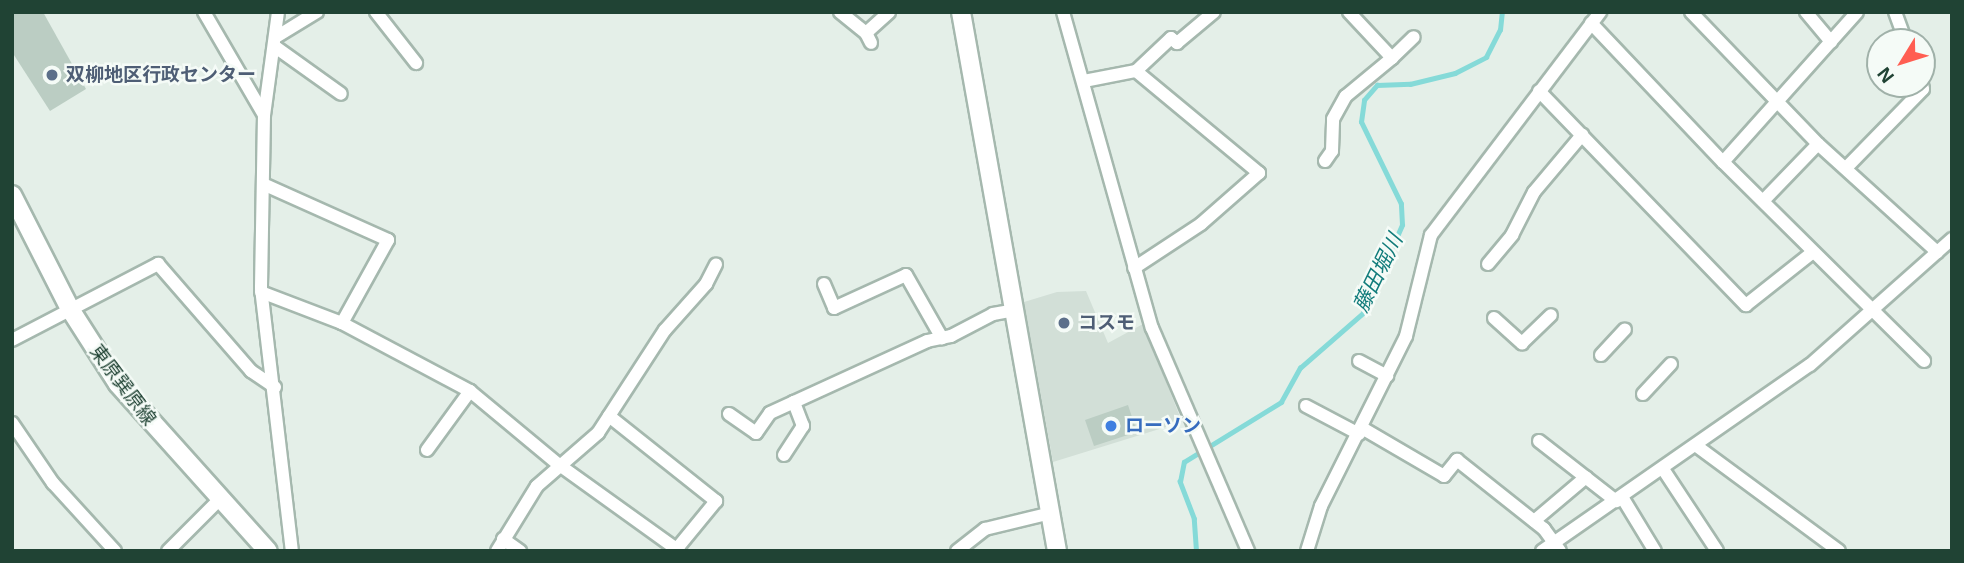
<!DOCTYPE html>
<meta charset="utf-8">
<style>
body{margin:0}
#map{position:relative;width:1964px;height:563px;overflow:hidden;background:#e4efe8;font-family:Arial,"Noto Sans JP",sans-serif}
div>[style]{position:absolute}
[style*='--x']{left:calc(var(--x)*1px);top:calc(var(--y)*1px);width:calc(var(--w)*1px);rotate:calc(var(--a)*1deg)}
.built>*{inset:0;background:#d2dfd7}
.stream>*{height:4.5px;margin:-2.25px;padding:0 2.25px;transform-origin:2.25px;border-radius:2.25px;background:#85dad8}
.building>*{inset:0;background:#bbcdc3}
.roads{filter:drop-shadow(2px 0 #a5b8ae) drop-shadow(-2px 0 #a5b8ae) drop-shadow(0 2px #a5b8ae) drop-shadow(0 -2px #a5b8ae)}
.street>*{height:12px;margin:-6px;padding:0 6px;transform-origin:6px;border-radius:6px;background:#fff}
.secondary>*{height:18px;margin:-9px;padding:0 9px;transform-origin:9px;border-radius:9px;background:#fff}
.dots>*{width:19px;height:19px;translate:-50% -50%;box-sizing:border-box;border:4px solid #f5fbf7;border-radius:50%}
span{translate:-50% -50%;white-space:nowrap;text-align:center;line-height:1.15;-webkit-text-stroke:5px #f5fbf7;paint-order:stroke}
.service-label{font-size:19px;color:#4e5e75;font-weight:700}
.left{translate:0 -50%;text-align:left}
.street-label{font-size:19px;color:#204334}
.shop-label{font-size:19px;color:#366cbe;font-weight:700}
.water-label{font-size:21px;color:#127c7b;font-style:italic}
.frame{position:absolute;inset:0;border:14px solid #204334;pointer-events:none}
.north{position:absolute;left:1866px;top:28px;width:70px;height:70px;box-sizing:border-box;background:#f5fbf7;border:2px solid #a0b1a9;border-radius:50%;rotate:232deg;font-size:19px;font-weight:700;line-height:28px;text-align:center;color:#204334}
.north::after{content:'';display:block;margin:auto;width:24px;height:32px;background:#ff5e52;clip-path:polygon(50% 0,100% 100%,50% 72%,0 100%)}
</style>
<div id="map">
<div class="built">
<div style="clip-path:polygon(1086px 291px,1108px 343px,1143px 324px,1182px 422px,1053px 462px,1024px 302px,1057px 292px)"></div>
</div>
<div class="stream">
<div style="--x:1196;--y:551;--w:32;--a:-94"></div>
<div style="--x:1194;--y:519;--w:40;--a:-111"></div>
<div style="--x:1180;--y:482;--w:20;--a:-79"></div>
<div style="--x:1184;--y:462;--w:114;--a:-31.7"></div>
<div style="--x:1281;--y:402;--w:39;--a:-61"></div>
<div style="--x:1300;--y:368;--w:84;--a:-41.1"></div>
<div style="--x:1363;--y:313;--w:96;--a:-66.1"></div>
<div style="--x:1402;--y:225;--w:21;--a:-93"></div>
<div style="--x:1401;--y:204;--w:91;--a:-116"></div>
<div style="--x:1361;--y:122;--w:22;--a:-82"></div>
<div style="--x:1364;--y:100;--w:20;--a:-49"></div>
<div style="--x:1377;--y:85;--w:33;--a:-2"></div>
<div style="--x:1410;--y:84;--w:46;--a:-13.7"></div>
<div style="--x:1455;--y:73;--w:35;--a:-27"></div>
<div style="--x:1486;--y:57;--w:30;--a:-63"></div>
<div style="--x:1500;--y:30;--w:18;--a:-84"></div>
</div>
<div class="building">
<div style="clip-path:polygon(12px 12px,43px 12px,86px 89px,50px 111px,12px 52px)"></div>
<div style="clip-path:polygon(1128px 405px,1137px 432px,1094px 446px,1085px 420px)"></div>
</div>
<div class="roads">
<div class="street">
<div style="--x:204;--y:12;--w:119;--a:59.8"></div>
<div style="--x:278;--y:12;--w:104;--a:97.7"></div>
<div style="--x:264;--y:115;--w:173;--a:91"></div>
<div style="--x:261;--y:288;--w:265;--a:83.3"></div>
<div style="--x:376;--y:12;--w:65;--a:51.9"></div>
<div style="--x:840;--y:12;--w:33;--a:39"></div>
<div style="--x:866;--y:33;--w:11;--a:63"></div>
<div style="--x:1063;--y:12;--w:328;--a:74.3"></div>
<div style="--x:1152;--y:328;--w:243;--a:66.7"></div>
<div style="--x:1691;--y:12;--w:183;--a:46.1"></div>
<div style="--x:1818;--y:144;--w:161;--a:42.2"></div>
<div style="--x:1806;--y:12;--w:39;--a:50"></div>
<div style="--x:1895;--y:12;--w:32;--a:70"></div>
<div style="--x:1591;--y:23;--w:192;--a:46.5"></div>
<div style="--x:1723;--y:162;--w:283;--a:44.7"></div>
<div style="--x:866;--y:33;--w:31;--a:-42"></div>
<div style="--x:276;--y:37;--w:48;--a:-31.4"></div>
<div style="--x:274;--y:46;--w:82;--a:35.6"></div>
<div style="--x:1392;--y:58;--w:30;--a:-44"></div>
<div style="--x:1136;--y:71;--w:48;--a:-43.3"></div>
<div style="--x:1171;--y:38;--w:8;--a:40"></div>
<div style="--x:1177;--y:43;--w:48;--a:-40"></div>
<div style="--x:1084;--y:81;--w:53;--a:-10.9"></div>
<div style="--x:1136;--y:71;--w:160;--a:39.7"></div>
<div style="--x:1259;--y:173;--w:77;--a:138.7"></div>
<div style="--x:1201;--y:224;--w:80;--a:146.7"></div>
<div style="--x:1539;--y:91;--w:298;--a:46"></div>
<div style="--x:1746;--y:305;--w:85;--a:-38.3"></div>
<div style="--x:1325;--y:161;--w:12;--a:-55"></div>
<div style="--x:1332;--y:151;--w:32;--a:-88"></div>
<div style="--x:1333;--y:119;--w:26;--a:-61"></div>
<div style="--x:1346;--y:96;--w:60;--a:-39.6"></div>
<div style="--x:1392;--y:58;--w:63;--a:-133.1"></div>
<div style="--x:1723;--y:162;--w:201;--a:-48.2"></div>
<div style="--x:1846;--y:168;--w:110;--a:-45.7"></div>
<div style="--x:1923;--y:89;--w:5;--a:-101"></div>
<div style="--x:263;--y:184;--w:137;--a:24.1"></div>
<div style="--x:388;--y:240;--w:95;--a:119"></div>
<div style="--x:1763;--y:201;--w:79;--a:-46"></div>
<div style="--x:1488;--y:264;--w:38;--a:-50"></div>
<div style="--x:1512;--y:235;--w:48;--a:-62.9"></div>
<div style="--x:1534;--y:192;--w:75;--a:-49.9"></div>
<div style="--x:824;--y:284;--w:26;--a:67"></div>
<div style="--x:834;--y:308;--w:79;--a:-24.6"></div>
<div style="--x:906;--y:275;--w:73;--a:60.3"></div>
<div style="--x:261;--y:292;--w:87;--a:20.9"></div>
<div style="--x:342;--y:323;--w:145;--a:28"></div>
<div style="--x:470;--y:391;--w:114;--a:39.7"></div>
<div style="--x:558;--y:464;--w:149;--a:35.7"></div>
<div style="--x:1494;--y:318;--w:38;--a:42"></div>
<div style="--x:1522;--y:343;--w:40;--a:-44"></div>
<div style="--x:12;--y:340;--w:165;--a:-27.5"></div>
<div style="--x:158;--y:264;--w:142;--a:49"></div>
<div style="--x:251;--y:371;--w:29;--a:34"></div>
<div style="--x:1601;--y:355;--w:35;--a:-47"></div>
<div style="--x:1359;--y:361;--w:32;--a:28"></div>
<div style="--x:1643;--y:394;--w:41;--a:-47"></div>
<div style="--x:1306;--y:406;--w:60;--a:27.8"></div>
<div style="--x:729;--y:414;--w:33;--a:35"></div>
<div style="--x:756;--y:433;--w:24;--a:-55"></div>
<div style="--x:770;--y:413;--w:173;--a:-24.6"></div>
<div style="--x:927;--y:341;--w:25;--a:-12"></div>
<div style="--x:951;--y:336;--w:47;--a:-27.6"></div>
<div style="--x:993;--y:314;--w:22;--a:-10"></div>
<div style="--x:609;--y:416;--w:137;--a:38.5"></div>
<div style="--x:716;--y:501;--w:65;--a:129.4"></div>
<div style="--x:12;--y:423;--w:73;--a:55.7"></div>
<div style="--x:53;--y:483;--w:92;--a:47.6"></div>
<div style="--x:1362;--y:428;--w:95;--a:30.3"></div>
<div style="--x:1444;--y:476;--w:21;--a:-51"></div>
<div style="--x:1457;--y:460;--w:111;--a:38.4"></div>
<div style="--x:1544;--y:529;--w:27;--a:54"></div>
<div style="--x:1539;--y:441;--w:98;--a:37.9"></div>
<div style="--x:1698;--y:447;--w:175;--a:36.4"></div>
<div style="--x:427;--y:450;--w:73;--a:-53.9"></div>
<div style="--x:784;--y:455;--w:35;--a:-57"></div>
<div style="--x:803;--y:426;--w:26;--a:-111"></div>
<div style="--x:1663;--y:469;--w:98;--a:56.6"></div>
<div style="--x:1622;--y:497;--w:63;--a:58.6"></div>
<div style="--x:1534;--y:521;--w:68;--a:-40.2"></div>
<div style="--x:503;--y:539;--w:21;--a:35"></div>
<div style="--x:168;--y:551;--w:72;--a:-45"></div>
<div style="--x:497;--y:551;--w:76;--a:-58.4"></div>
<div style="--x:537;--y:486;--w:81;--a:-41"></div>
<div style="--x:598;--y:433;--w:123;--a:-57"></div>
<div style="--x:665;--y:330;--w:62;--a:-48.3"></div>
<div style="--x:706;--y:284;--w:22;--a:-63"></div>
<div style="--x:957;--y:551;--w:36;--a:-38"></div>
<div style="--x:985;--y:529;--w:68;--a:-13.6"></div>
<div style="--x:1307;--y:551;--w:47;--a:-72.7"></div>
<div style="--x:1321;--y:506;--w:190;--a:-63.4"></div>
<div style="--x:1406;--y:336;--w:104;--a:-76.1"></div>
<div style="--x:1431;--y:235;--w:280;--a:-52.8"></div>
<div style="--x:1542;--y:551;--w:326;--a:-34.8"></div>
<div style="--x:1810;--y:365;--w:190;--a:-41.6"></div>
</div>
<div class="secondary">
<div style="--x:961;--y:12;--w:547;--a:79.9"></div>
<div style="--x:12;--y:195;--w:128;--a:63"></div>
<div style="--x:70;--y:309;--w:89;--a:57.4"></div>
<div style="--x:118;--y:384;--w:224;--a:48.1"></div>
</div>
</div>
<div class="dots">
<div style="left:52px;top:75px;background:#5c6f8a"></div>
<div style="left:1064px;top:323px;background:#5c6f8a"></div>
<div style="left:1111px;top:426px;background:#3f7fe0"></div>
</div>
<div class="service-label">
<span class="left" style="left:66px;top:75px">双柳地区行政センター</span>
<span class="left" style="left:1078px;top:323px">コスモ</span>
</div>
<div class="street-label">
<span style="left:123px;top:385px;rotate:53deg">東原巽原線</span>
</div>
<div class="shop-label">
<span class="left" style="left:1125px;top:426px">ローソン</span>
</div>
<div class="water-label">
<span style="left:1378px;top:273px;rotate:-64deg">藤田堀川</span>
</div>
<div class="frame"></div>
<div class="north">N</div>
</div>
